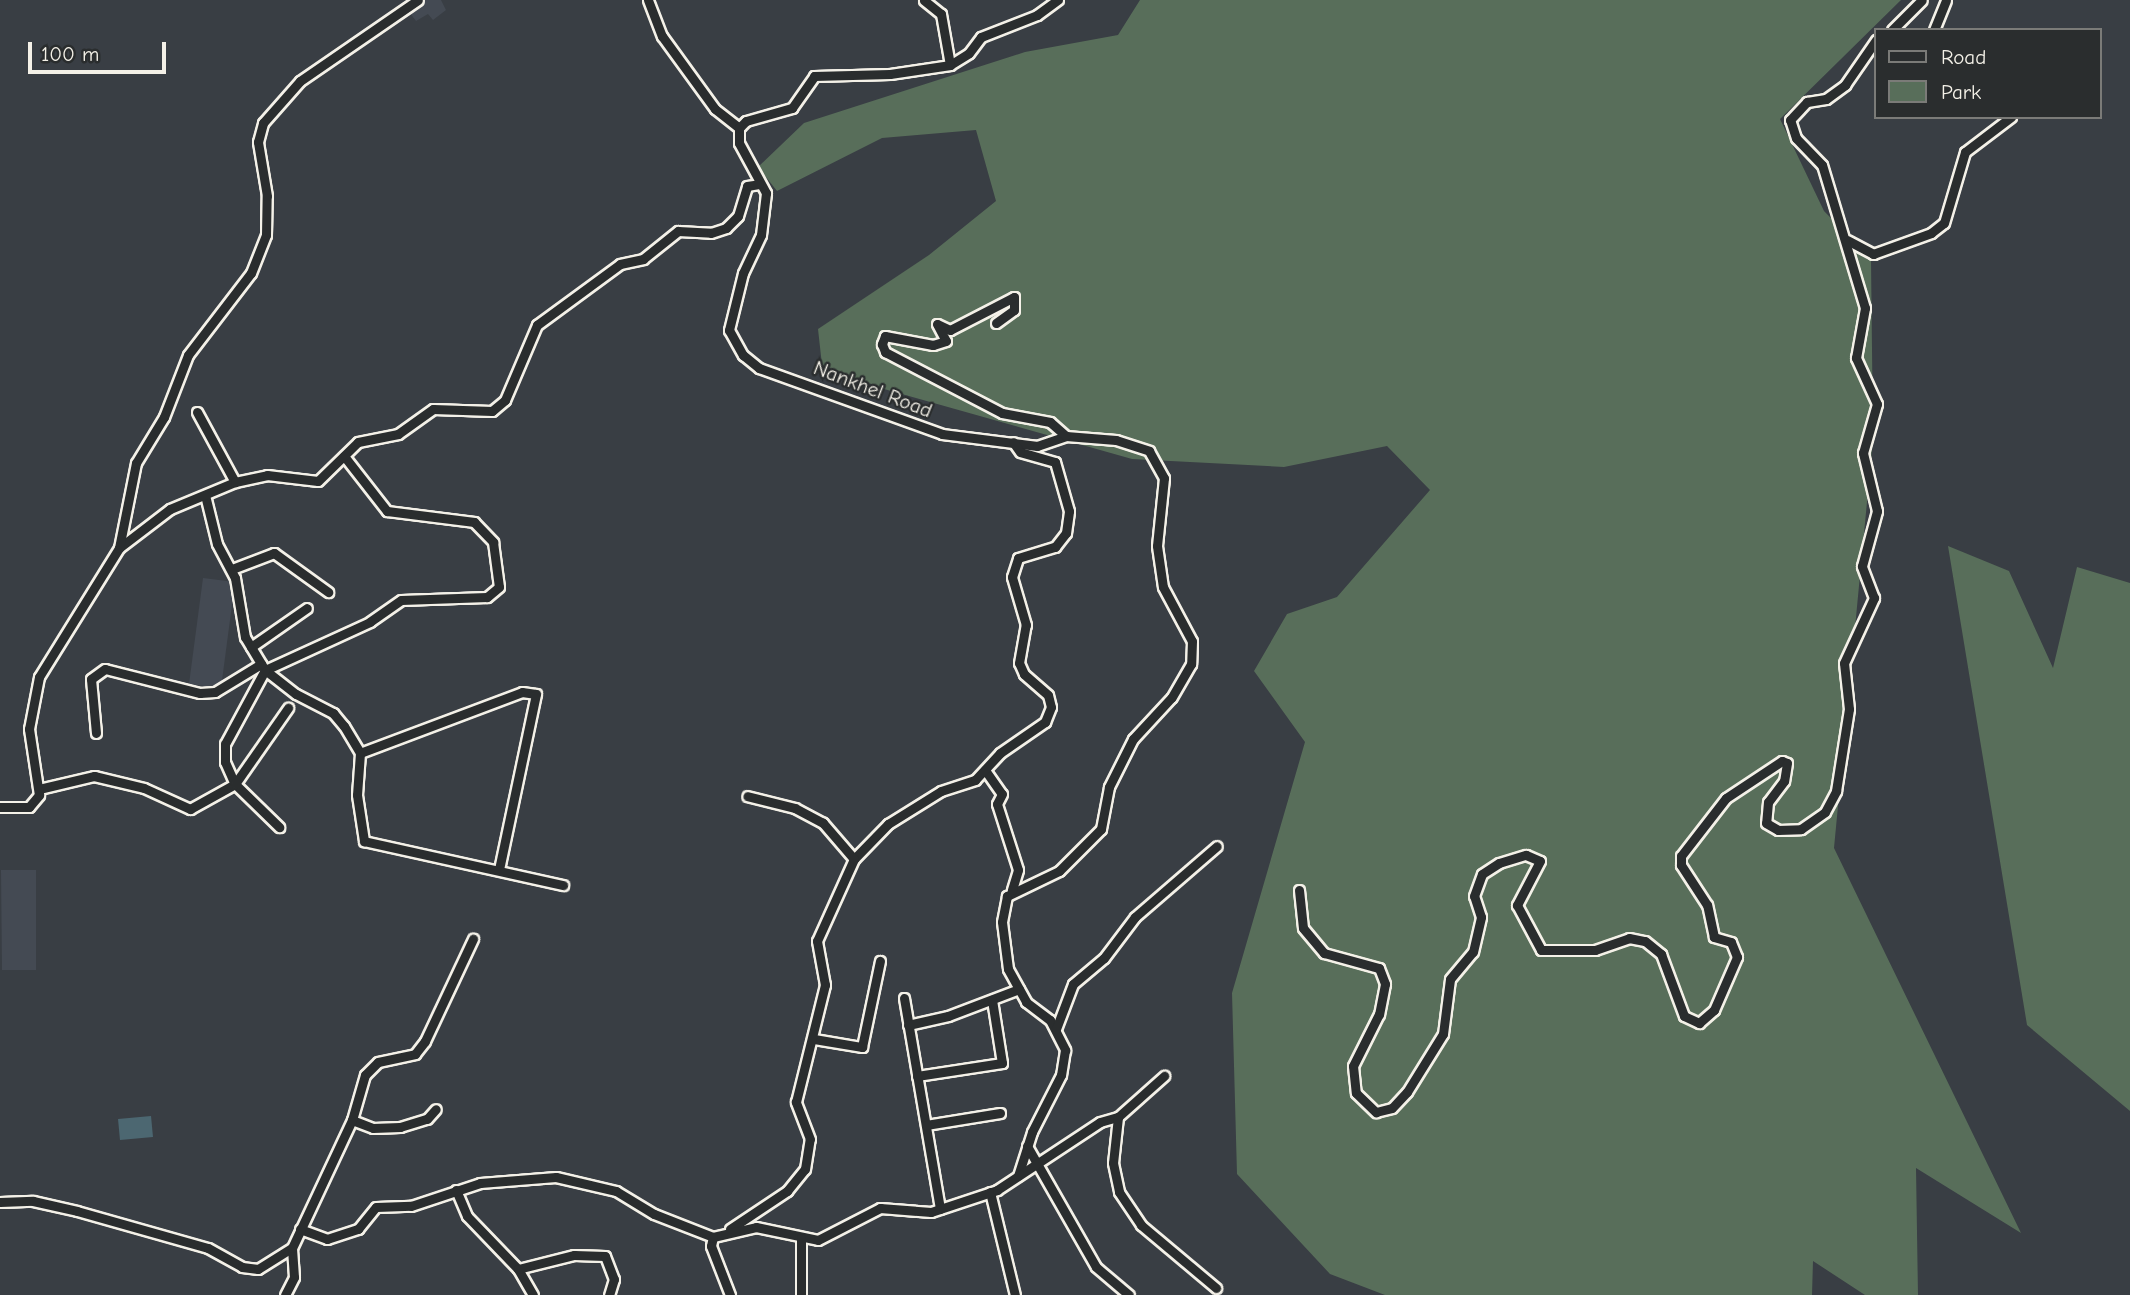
<!DOCTYPE html>
<style>
body{margin:0}
#map{position:relative;width:2130px;height:1295px;overflow:hidden;background:#393e44;font-family:"Comic Neue",sans-serif}
div>[style]{position:absolute}
[style*='--x']{left:calc(var(--x)*1px);top:calc(var(--y)*1px);width:calc(var(--w)*1px);rotate:calc(var(--a)*1deg)}
.built>*{inset:0;background:#444a53}
.green>*{inset:0;background:#586e5a}
.water>*{inset:0;background:#4c6771}
.roads{filter:drop-shadow(2px 0 #f4f1e8) drop-shadow(-2px 0 #f4f1e8) drop-shadow(0 2px #f4f1e8) drop-shadow(0 -2px #f4f1e8)}
.street>*{height:9px;margin:-4.5px;padding:0 4.5px;transform-origin:4.5px;border-radius:4.5px;background:#2a2d2e}
span{translate:-50% -50%;white-space:nowrap;text-align:center;line-height:1.15;-webkit-text-stroke:5px #2a2d2e;paint-order:stroke}
.street-label{font-size:21px;color:#f4f1e8}
.legend{position:absolute;left:1874px;top:28px;width:228px;height:91px;box-sizing:border-box;background:#2a2d2e;border:2px solid #7b7b78;margin:0;padding:9px 12px;list-style:none;font-size:21px;color:#f4f1e8}
.legend li{display:flex;align-items:center;gap:14px;height:35px}
.legend b{width:35px;border:2px solid #7b7b78}
.scale{position:absolute;left:28px;top:42px;width:138px;height:32px;box-sizing:border-box;border:4px solid #f4f1e8;border-top:0;padding-left:9px;font-size:21px;line-height:24px;white-space:nowrap;color:#f4f1e8;-webkit-text-stroke:5px #2a2d2e;paint-order:stroke}
</style>
<div id="map">
<div class="built">
<div style="clip-path:polygon(422px 0,441px 0,446px 10px,433px 20px,428px 14px,416px 21px,407px 9px)"></div>
<div style="clip-path:polygon(203px 578px,235px 582px,221px 688px,189px 684px)"></div>
<div style="clip-path:polygon(1px 870px,36px 870px,36px 970px,2px 970px)"></div>
</div>
<div class="green">
<div style="clip-path:polygon(1140px 0,1901px 0,1780px 119px,1824px 211px,1871px 259px,1873px 439px,1834px 848px,2021px 1233px,1916px 1168px,1918px 1295px,1865px 1295px,1813px 1261px,1812px 1295px,1385px 1295px,1330px 1274px,1237px 1174px,1232px 993px,1305px 742px,1254px 671px,1287px 614px,1337px 597px,1430px 490px,1387px 446px,1284px 467px,1132px 459px,884px 389px,822px 365px,818px 329px,929px 255px,996px 201px,976px 130px,882px 138px,777px 191px,758px 167px,804px 123px,1025px 52px,1118px 35px)"></div>
<div style="clip-path:polygon(1948px 546px,2009px 571px,2053px 668px,2077px 567px,2130px 583px,2130px 1111px,2027px 1025px)"></div>
</div>
<div class="water">
<div style="clip-path:polygon(151px 1116px,153px 1137px,120px 1140px,118px 1119px)"></div>
</div>
<div class="roads">
<div class="street">
<div style="--x:648;--y:0;--w:39;--a:69"></div>
<div style="--x:662;--y:36;--w:90;--a:54"></div>
<div style="--x:715;--y:109;--w:31;--a:38"></div>
<div style="--x:739;--y:128;--w:15;--a:90"></div>
<div style="--x:739;--y:143;--w:57;--a:61.6"></div>
<div style="--x:766;--y:193;--w:42;--a:96.8"></div>
<div style="--x:761;--y:235;--w:42;--a:115.3"></div>
<div style="--x:743;--y:273;--w:59;--a:103.8"></div>
<div style="--x:729;--y:330;--w:29;--a:61"></div>
<div style="--x:743;--y:355;--w:21;--a:39"></div>
<div style="--x:759;--y:368;--w:195;--a:19.8"></div>
<div style="--x:942;--y:434;--w:96;--a:7.2"></div>
<div style="--x:1037;--y:446;--w:31;--a:-19"></div>
<div style="--x:1066;--y:436;--w:50;--a:4.6"></div>
<div style="--x:1116;--y:440;--w:35;--a:18"></div>
<div style="--x:1149;--y:451;--w:31;--a:61"></div>
<div style="--x:1164;--y:478;--w:68;--a:95.9"></div>
<div style="--x:1157;--y:546;--w:41;--a:81.7"></div>
<div style="--x:1163;--y:587;--w:61;--a:61.8"></div>
<div style="--x:1192;--y:641;--w:23;--a:92"></div>
<div style="--x:1191;--y:664;--w:39;--a:120"></div>
<div style="--x:1171;--y:698;--w:56;--a:132.8"></div>
<div style="--x:1133;--y:739;--w:54;--a:116.6"></div>
<div style="--x:1109;--y:787;--w:43;--a:100.8"></div>
<div style="--x:1101;--y:829;--w:59;--a:135"></div>
<div style="--x:1059;--y:871;--w:58;--a:154.3"></div>
<div style="--x:1007;--y:896;--w:26;--a:101"></div>
<div style="--x:1002;--y:922;--w:47;--a:82.7"></div>
<div style="--x:1008;--y:969;--w:38;--a:61"></div>
<div style="--x:1026;--y:1002;--w:30;--a:37"></div>
<div style="--x:1050;--y:1020;--w:34;--a:63"></div>
<div style="--x:1065;--y:1050;--w:25;--a:99"></div>
<div style="--x:1061;--y:1075;--w:64;--a:117"></div>
<div style="--x:1032;--y:1132;--w:46;--a:107.7"></div>
<div style="--x:1892;--y:30;--w:42;--a:-45"></div>
<div style="--x:1934;--y:30;--w:32;--a:-68"></div>
<div style="--x:950;--y:65;--w:22;--a:-32"></div>
<div style="--x:969;--y:53;--w:20;--a:-53"></div>
<div style="--x:981;--y:37;--w:60;--a:-21.4"></div>
<div style="--x:1037;--y:15;--w:26;--a:-36"></div>
<div style="--x:739;--y:128;--w:10;--a:-45"></div>
<div style="--x:746;--y:121;--w:48;--a:-15.8"></div>
<div style="--x:792;--y:108;--w:39;--a:-55"></div>
<div style="--x:814;--y:76;--w:76;--a:-1.5"></div>
<div style="--x:890;--y:74;--w:61;--a:-8.5"></div>
<div style="--x:950;--y:65;--w:52;--a:-100"></div>
<div style="--x:941;--y:14;--w:22;--a:-141"></div>
<div style="--x:1847;--y:240;--w:30;--a:28"></div>
<div style="--x:1873;--y:254;--w:62;--a:-19.9"></div>
<div style="--x:1931;--y:233;--w:16;--a:-38"></div>
<div style="--x:1944;--y:223;--w:74;--a:-73.5"></div>
<div style="--x:1965;--y:152;--w:58;--a:-37.3"></div>
<div style="--x:996;--y:323;--w:22;--a:-36"></div>
<div style="--x:1014;--y:310;--w:13;--a:-90"></div>
<div style="--x:1014;--y:297;--w:72;--a:152.7"></div>
<div style="--x:950;--y:330;--w:14;--a:-155"></div>
<div style="--x:937;--y:324;--w:19;--a:62"></div>
<div style="--x:946;--y:341;--w:14;--a:163"></div>
<div style="--x:933;--y:345;--w:49;--a:-169.4"></div>
<div style="--x:885;--y:336;--w:9;--a:111"></div>
<div style="--x:882;--y:344;--w:9;--a:69"></div>
<div style="--x:885;--y:352;--w:132;--a:27.5"></div>
<div style="--x:1002;--y:413;--w:49;--a:10.6"></div>
<div style="--x:1050;--y:422;--w:21;--a:41"></div>
<div style="--x:197;--y:412;--w:80;--a:61.5"></div>
<div style="--x:344;--y:456;--w:70;--a:52"></div>
<div style="--x:387;--y:511;--w:88;--a:7.2"></div>
<div style="--x:474;--y:522;--w:28;--a:46"></div>
<div style="--x:493;--y:542;--w:45;--a:82.4"></div>
<div style="--x:499;--y:587;--w:16;--a:140"></div>
<div style="--x:487;--y:597;--w:86;--a:178"></div>
<div style="--x:401;--y:600;--w:38;--a:145"></div>
<div style="--x:370;--y:622;--w:115;--a:155.4"></div>
<div style="--x:265;--y:670;--w:39;--a:38"></div>
<div style="--x:296;--y:694;--w:42;--a:27.2"></div>
<div style="--x:333;--y:713;--w:17;--a:50"></div>
<div style="--x:344;--y:726;--w:31;--a:59"></div>
<div style="--x:360;--y:753;--w:42;--a:94.1"></div>
<div style="--x:357;--y:795;--w:47;--a:81.3"></div>
<div style="--x:364;--y:841;--w:204;--a:12.5"></div>
<div style="--x:205;--y:495;--w:50;--a:76.2"></div>
<div style="--x:217;--y:544;--w:38;--a:62"></div>
<div style="--x:235;--y:578;--w:60;--a:80.4"></div>
<div style="--x:245;--y:637;--w:39;--a:59"></div>
<div style="--x:265;--y:670;--w:84;--a:118.4"></div>
<div style="--x:225;--y:744;--w:18;--a:90"></div>
<div style="--x:225;--y:762;--w:24;--a:66"></div>
<div style="--x:235;--y:784;--w:62;--a:44.3"></div>
<div style="--x:119;--y:548;--w:64;--a:-37.4"></div>
<div style="--x:170;--y:509;--w:70;--a:-22.6"></div>
<div style="--x:235;--y:482;--w:33;--a:-12"></div>
<div style="--x:267;--y:475;--w:51;--a:6.7"></div>
<div style="--x:318;--y:481;--w:56;--a:-44.3"></div>
<div style="--x:358;--y:442;--w:41;--a:-11.3"></div>
<div style="--x:398;--y:434;--w:43;--a:-35.5"></div>
<div style="--x:433;--y:409;--w:59;--a:1.9"></div>
<div style="--x:492;--y:411;--w:17;--a:-40"></div>
<div style="--x:505;--y:400;--w:82;--a:-66.9"></div>
<div style="--x:537;--y:325;--w:103;--a:-36.3"></div>
<div style="--x:620;--y:264;--w:24;--a:-12"></div>
<div style="--x:643;--y:259;--w:45;--a:-38.7"></div>
<div style="--x:678;--y:231;--w:33;--a:3"></div>
<div style="--x:711;--y:233;--w:16;--a:-18"></div>
<div style="--x:726;--y:228;--w:17;--a:-45"></div>
<div style="--x:738;--y:216;--w:31;--a:-73"></div>
<div style="--x:747;--y:186;--w:12;--a:-9"></div>
<div style="--x:232;--y:569;--w:45;--a:-20.9"></div>
<div style="--x:274;--y:553;--w:67;--a:35.8"></div>
<div style="--x:251;--y:647;--w:68;--a:-34.9"></div>
<div style="--x:96;--y:733;--w:54;--a:-95.3"></div>
<div style="--x:91;--y:679;--w:17;--a:-36"></div>
<div style="--x:105;--y:669;--w:98;--a:14.2"></div>
<div style="--x:200;--y:693;--w:15;--a:-4"></div>
<div style="--x:215;--y:692;--w:54;--a:-31.3"></div>
<div style="--x:360;--y:753;--w:173;--a:-20.6"></div>
<div style="--x:522;--y:692;--w:14;--a:8"></div>
<div style="--x:536;--y:694;--w:180;--a:101.9"></div>
<div style="--x:985;--y:770;--w:29;--a:55"></div>
<div style="--x:1002;--y:794;--w:11;--a:117"></div>
<div style="--x:997;--y:804;--w:69;--a:72.3"></div>
<div style="--x:1018;--y:870;--w:21;--a:107"></div>
<div style="--x:39;--y:789;--w:57;--a:-13.3"></div>
<div style="--x:94;--y:776;--w:51;--a:13.5"></div>
<div style="--x:144;--y:788;--w:51;--a:24.5"></div>
<div style="--x:190;--y:809;--w:51;--a:-29.1"></div>
<div style="--x:235;--y:784;--w:93;--a:-55.1"></div>
<div style="--x:0;--y:807;--w:29;--a:0"></div>
<div style="--x:29;--y:807;--w:16;--a:-50"></div>
<div style="--x:39;--y:795;--w:67;--a:-98.6"></div>
<div style="--x:29;--y:729;--w:53;--a:-79.1"></div>
<div style="--x:39;--y:677;--w:152;--a:-58.2"></div>
<div style="--x:119;--y:548;--w:87;--a:-78.7"></div>
<div style="--x:136;--y:463;--w:54;--a:-58.7"></div>
<div style="--x:164;--y:417;--w:66;--a:-68.8"></div>
<div style="--x:188;--y:355;--w:103;--a:-52.5"></div>
<div style="--x:251;--y:273;--w:41;--a:-68.5"></div>
<div style="--x:266;--y:235;--w:39;--a:-89"></div>
<div style="--x:267;--y:196;--w:55;--a:-99.5"></div>
<div style="--x:258;--y:142;--w:20;--a:-75"></div>
<div style="--x:263;--y:123;--w:56;--a:-48.6"></div>
<div style="--x:300;--y:81;--w:143;--a:-34.5"></div>
<div style="--x:854;--y:859;--w:49;--a:-45.8"></div>
<div style="--x:888;--y:824;--w:62;--a:-31.9"></div>
<div style="--x:941;--y:791;--w:36;--a:-18"></div>
<div style="--x:975;--y:780;--w:37;--a:-47"></div>
<div style="--x:1000;--y:753;--w:55;--a:-34.6"></div>
<div style="--x:1045;--y:722;--w:16;--a:-68"></div>
<div style="--x:1051;--y:707;--w:12;--a:-104"></div>
<div style="--x:1048;--y:695;--w:32;--a:-139"></div>
<div style="--x:1024;--y:674;--w:12;--a:-114"></div>
<div style="--x:1019;--y:663;--w:39;--a:-80"></div>
<div style="--x:1026;--y:625;--w:50;--a:-106.3"></div>
<div style="--x:1012;--y:577;--w:20;--a:-72"></div>
<div style="--x:1018;--y:558;--w:39;--a:-17"></div>
<div style="--x:1055;--y:547;--w:18;--a:-52"></div>
<div style="--x:1066;--y:533;--w:22;--a:-82"></div>
<div style="--x:1069;--y:511;--w:51;--a:-105.9"></div>
<div style="--x:1055;--y:462;--w:36;--a:-164"></div>
<div style="--x:1020;--y:452;--w:12;--a:-125"></div>
<div style="--x:1299;--y:890;--w:38;--a:84"></div>
<div style="--x:1303;--y:928;--w:33;--a:50"></div>
<div style="--x:1324;--y:953;--w:57;--a:15.3"></div>
<div style="--x:1379;--y:968;--w:17;--a:69"></div>
<div style="--x:1385;--y:984;--w:31;--a:101"></div>
<div style="--x:1379;--y:1014;--w:58;--a:116.6"></div>
<div style="--x:1353;--y:1066;--w:27;--a:84"></div>
<div style="--x:1356;--y:1093;--w:28;--a:44"></div>
<div style="--x:1376;--y:1112;--w:16;--a:-14"></div>
<div style="--x:1392;--y:1108;--w:22;--a:-47"></div>
<div style="--x:1407;--y:1092;--w:68;--a:-58.2"></div>
<div style="--x:1443;--y:1034;--w:55;--a:-82.7"></div>
<div style="--x:1450;--y:979;--w:35;--a:-50"></div>
<div style="--x:1473;--y:952;--w:36;--a:-77"></div>
<div style="--x:1481;--y:917;--w:22;--a:-108"></div>
<div style="--x:1474;--y:896;--w:23;--a:-70"></div>
<div style="--x:1482;--y:874;--w:20;--a:-33"></div>
<div style="--x:1499;--y:863;--w:28;--a:-17"></div>
<div style="--x:1526;--y:855;--w:15;--a:23"></div>
<div style="--x:1540;--y:861;--w:50;--a:117.6"></div>
<div style="--x:1517;--y:905;--w:51;--a:61.9"></div>
<div style="--x:1541;--y:950;--w:54;--a:0"></div>
<div style="--x:1595;--y:950;--w:36;--a:-19"></div>
<div style="--x:1629;--y:938;--w:16;--a:11"></div>
<div style="--x:1645;--y:941;--w:21;--a:39"></div>
<div style="--x:1661;--y:954;--w:66;--a:69.6"></div>
<div style="--x:1684;--y:1016;--w:17;--a:25"></div>
<div style="--x:1699;--y:1023;--w:20;--a:-41"></div>
<div style="--x:1714;--y:1010;--w:58;--a:-66.5"></div>
<div style="--x:1737;--y:957;--w:16;--a:-112"></div>
<div style="--x:1731;--y:942;--w:18;--a:-164"></div>
<div style="--x:1714;--y:937;--w:33;--a:-102"></div>
<div style="--x:1707;--y:905;--w:48;--a:-123"></div>
<div style="--x:1681;--y:865;--w:9;--a:-90"></div>
<div style="--x:1681;--y:856;--w:73;--a:-52.2"></div>
<div style="--x:1726;--y:798;--w:67;--a:-33.5"></div>
<div style="--x:1782;--y:761;--w:5;--a:22"></div>
<div style="--x:1787;--y:763;--w:18;--a:99"></div>
<div style="--x:1784;--y:781;--w:26;--a:127"></div>
<div style="--x:1768;--y:802;--w:21;--a:95"></div>
<div style="--x:1766;--y:823;--w:14;--a:30"></div>
<div style="--x:1778;--y:830;--w:23;--a:-2"></div>
<div style="--x:1801;--y:829;--w:29;--a:-35"></div>
<div style="--x:1825;--y:812;--w:24;--a:-62"></div>
<div style="--x:1836;--y:791;--w:83;--a:-81"></div>
<div style="--x:1849;--y:709;--w:46;--a:-96.2"></div>
<div style="--x:1844;--y:663;--w:72;--a:-65.2"></div>
<div style="--x:1874;--y:598;--w:34;--a:-111"></div>
<div style="--x:1862;--y:566;--w:57;--a:-74.7"></div>
<div style="--x:1877;--y:511;--w:60;--a:-103.6"></div>
<div style="--x:1863;--y:453;--w:51;--a:-74.1"></div>
<div style="--x:1877;--y:404;--w:51;--a:-114.5"></div>
<div style="--x:1856;--y:358;--w:51;--a:-79.8"></div>
<div style="--x:1865;--y:308;--w:149;--a:-106.7"></div>
<div style="--x:1822;--y:165;--w:37;--a:-134"></div>
<div style="--x:1796;--y:138;--w:19;--a:-108"></div>
<div style="--x:1790;--y:120;--w:25;--a:-47"></div>
<div style="--x:1807;--y:102;--w:19;--a:-9"></div>
<div style="--x:1826;--y:99;--w:24;--a:-36"></div>
<div style="--x:1845;--y:85;--w:55;--a:-55.4"></div>
<div style="--x:904;--y:998;--w:214;--a:80.3"></div>
<div style="--x:908;--y:1025;--w:41;--a:-12.7"></div>
<div style="--x:948;--y:1016;--w:76;--a:-20.8"></div>
<div style="--x:1056;--y:1029;--w:48;--a:-69.3"></div>
<div style="--x:1073;--y:984;--w:40;--a:-40"></div>
<div style="--x:1104;--y:958;--w:51;--a:-52.9"></div>
<div style="--x:1135;--y:917;--w:108;--a:-40.9"></div>
<div style="--x:814;--y:1039;--w:49;--a:9.5"></div>
<div style="--x:862;--y:1047;--w:88;--a:-78.2"></div>
<div style="--x:917;--y:1076;--w:86;--a:-8.7"></div>
<div style="--x:1002;--y:1063;--w:64;--a:-99"></div>
<div style="--x:1118;--y:1117;--w:62;--a:-41.7"></div>
<div style="--x:352;--y:1120;--w:22;--a:21"></div>
<div style="--x:373;--y:1128;--w:27;--a:-2"></div>
<div style="--x:400;--y:1127;--w:28;--a:-17"></div>
<div style="--x:427;--y:1119;--w:13;--a:-48"></div>
<div style="--x:926;--y:1125;--w:75;--a:-9.2"></div>
<div style="--x:1027;--y:1146;--w:139;--a:60.3"></div>
<div style="--x:1096;--y:1267;--w:43;--a:40.3"></div>
<div style="--x:456;--y:1190;--w:28;--a:67"></div>
<div style="--x:467;--y:1216;--w:74;--a:46.1"></div>
<div style="--x:518;--y:1269;--w:30;--a:60"></div>
<div style="--x:990;--y:1192;--w:106;--a:76.4"></div>
<div style="--x:0;--y:1202;--w:33;--a:-2"></div>
<div style="--x:33;--y:1201;--w:45;--a:12.8"></div>
<div style="--x:77;--y:1211;--w:136;--a:15.8"></div>
<div style="--x:208;--y:1248;--w:39;--a:29"></div>
<div style="--x:242;--y:1267;--w:16;--a:7"></div>
<div style="--x:258;--y:1269;--w:40;--a:-32"></div>
<div style="--x:300;--y:1229;--w:29;--a:20"></div>
<div style="--x:327;--y:1239;--w:33;--a:-18"></div>
<div style="--x:358;--y:1229;--w:28;--a:-51"></div>
<div style="--x:376;--y:1207;--w:35;--a:-2"></div>
<div style="--x:411;--y:1206;--w:73;--a:-18.4"></div>
<div style="--x:480;--y:1183;--w:76;--a:-4.5"></div>
<div style="--x:556;--y:1177;--w:62;--a:13.1"></div>
<div style="--x:616;--y:1191;--w:44;--a:31.2"></div>
<div style="--x:654;--y:1214;--w:63;--a:21.3"></div>
<div style="--x:730;--y:1229;--w:69;--a:-33.7"></div>
<div style="--x:787;--y:1191;--w:28;--a:-51"></div>
<div style="--x:805;--y:1169;--w:30;--a:-81"></div>
<div style="--x:810;--y:1139;--w:40;--a:-111"></div>
<div style="--x:796;--y:1102;--w:121;--a:-76.1"></div>
<div style="--x:825;--y:985;--w:45;--a:-100.3"></div>
<div style="--x:817;--y:941;--w:90;--a:-65.7"></div>
<div style="--x:854;--y:859;--w:48;--a:-130.7"></div>
<div style="--x:823;--y:823;--w:32;--a:-152"></div>
<div style="--x:795;--y:808;--w:49;--a:-166"></div>
<div style="--x:713;--y:1237;--w:44;--a:-13.1"></div>
<div style="--x:756;--y:1227;--w:63;--a:11.8"></div>
<div style="--x:818;--y:1240;--w:70;--a:-27.3"></div>
<div style="--x:880;--y:1208;--w:51;--a:4.5"></div>
<div style="--x:931;--y:1212;--w:70;--a:-18.4"></div>
<div style="--x:997;--y:1190;--w:123;--a:-33.4"></div>
<div style="--x:1100;--y:1122;--w:19;--a:-16"></div>
<div style="--x:1118;--y:1117;--w:46;--a:96.2"></div>
<div style="--x:1113;--y:1163;--w:30;--a:78"></div>
<div style="--x:1119;--y:1192;--w:40;--a:56"></div>
<div style="--x:1141;--y:1225;--w:98;--a:40"></div>
<div style="--x:713;--y:1237;--w:9;--a:103"></div>
<div style="--x:711;--y:1246;--w:53;--a:68.8"></div>
<div style="--x:801;--y:1238;--w:57;--a:90"></div>
<div style="--x:518;--y:1269;--w:58;--a:-14"></div>
<div style="--x:574;--y:1255;--w:31;--a:2"></div>
<div style="--x:605;--y:1256;--w:25;--a:69"></div>
<div style="--x:614;--y:1279;--w:17;--a:107"></div>
<div style="--x:285;--y:1295;--w:20;--a:-63"></div>
<div style="--x:294;--y:1277;--w:29;--a:-94"></div>
<div style="--x:292;--y:1248;--w:141;--a:-64.9"></div>
<div style="--x:352;--y:1120;--w:47;--a:-73.9"></div>
<div style="--x:365;--y:1075;--w:18;--a:-45"></div>
<div style="--x:378;--y:1062;--w:38;--a:-12"></div>
<div style="--x:415;--y:1054;--w:16;--a:-52"></div>
<div style="--x:425;--y:1041;--w:113;--a:-64.8"></div>
</div>
</div>
<div class="street-label">
<span style="left:873px;top:389px;rotate:21deg">Nankhel Road</span>
</div>
<ul class="legend">
<li><b style="height:9px;background:#2a2d2e"></b>Road</li>
<li><b style="height:19px;background:#586e5a"></b>Park</li>
</ul>
<div class="scale">100 m</div>
</div>
